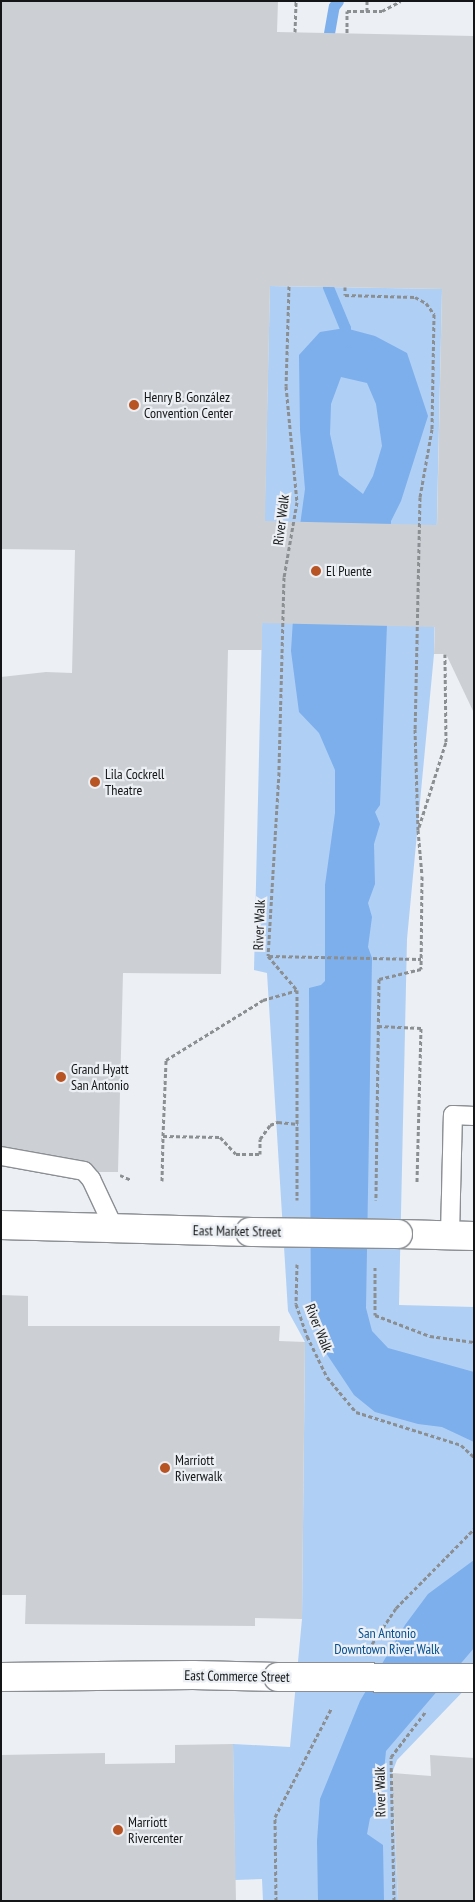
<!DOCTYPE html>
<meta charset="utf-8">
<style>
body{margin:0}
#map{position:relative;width:475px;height:1902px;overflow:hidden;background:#eceff4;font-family:"PT Sans Narrow",sans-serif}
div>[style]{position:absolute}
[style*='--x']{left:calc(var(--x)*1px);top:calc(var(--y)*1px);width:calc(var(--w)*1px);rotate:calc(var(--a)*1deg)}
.green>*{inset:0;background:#afcff5}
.water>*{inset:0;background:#7cafeb}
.stream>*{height:11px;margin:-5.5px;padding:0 5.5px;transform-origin:5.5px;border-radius:5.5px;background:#7cafeb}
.building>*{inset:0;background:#ccd0d4}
.path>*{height:3px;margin-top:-1.5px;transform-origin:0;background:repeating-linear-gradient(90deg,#8c8f92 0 4px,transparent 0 6.5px)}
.roads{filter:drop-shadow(1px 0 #8b8f93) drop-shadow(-1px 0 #8b8f93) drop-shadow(0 1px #8b8f93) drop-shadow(0 -1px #8b8f93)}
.service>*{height:18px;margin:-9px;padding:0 9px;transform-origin:9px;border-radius:9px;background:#fff}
.primary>*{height:28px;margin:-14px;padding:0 14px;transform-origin:14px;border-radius:14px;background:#fff}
.bridges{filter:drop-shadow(1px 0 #8b8f93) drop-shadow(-1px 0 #8b8f93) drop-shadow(0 1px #8b8f93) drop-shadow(0 -1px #8b8f93)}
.primary-bridge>*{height:28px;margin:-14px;padding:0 14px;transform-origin:14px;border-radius:14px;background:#fff}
.dots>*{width:14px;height:14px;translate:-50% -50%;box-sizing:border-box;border:2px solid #eceff4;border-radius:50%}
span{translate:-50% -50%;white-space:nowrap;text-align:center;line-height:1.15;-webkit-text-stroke:4.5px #eceff4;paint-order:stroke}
.poi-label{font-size:14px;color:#131516}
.left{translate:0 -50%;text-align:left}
.street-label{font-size:14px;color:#131516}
.park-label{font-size:14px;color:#025096}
.frame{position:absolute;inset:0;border:2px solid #131516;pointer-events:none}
</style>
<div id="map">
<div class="green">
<div style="clip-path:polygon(270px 286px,442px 289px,434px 654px,407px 939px,399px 1305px,474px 1307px,474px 1680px,397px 1760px,392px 1773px,398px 1901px,263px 1901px,262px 1879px,235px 1880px,233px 1744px,290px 1747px,302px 1619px,305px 1342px,288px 1311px,267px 973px,254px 970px)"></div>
</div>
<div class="water">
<div style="clip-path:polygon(evenodd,345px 328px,375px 336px,407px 353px,428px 416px,401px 501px,391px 521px,380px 805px,375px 812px,380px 824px,374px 844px,375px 884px,368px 903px,372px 917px,368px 947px,372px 958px,366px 1308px,372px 1331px,388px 1348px,474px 1372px,474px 1442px,442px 1427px,418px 1424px,375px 1412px,354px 1395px,324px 1350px,311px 1309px,309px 988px,321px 985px,325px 981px,325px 885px,335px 813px,335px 770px,319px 733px,299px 712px,291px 651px,298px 540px,305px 489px,300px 430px,299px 355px,320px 332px,345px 328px,341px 377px,367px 383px,376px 404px,382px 446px,373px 476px,363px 494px,339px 475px,330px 434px,331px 404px,341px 377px)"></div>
<div style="clip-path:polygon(474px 1560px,474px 1648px,386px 1751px,380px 1809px,370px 1818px,367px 1834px,383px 1845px,384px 1901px,318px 1901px,317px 1841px,320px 1799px,360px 1701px,405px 1625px,428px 1594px)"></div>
</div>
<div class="stream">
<div style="--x:329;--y:33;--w:27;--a:-80"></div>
<div style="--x:334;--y:6;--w:6;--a:-51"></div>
<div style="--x:328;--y:287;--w:44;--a:67.5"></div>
<div style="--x:345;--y:328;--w:14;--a:90"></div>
</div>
<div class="building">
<div style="clip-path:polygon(evenodd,1px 1px,278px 1px,277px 32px,474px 36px,474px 713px,446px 654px,434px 654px,435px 627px,262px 623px,262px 650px,228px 650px,221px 974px,123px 973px,118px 1172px,99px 1172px,86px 1161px,1px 1146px,1px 677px,46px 672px,72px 673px,75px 550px,1px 549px,1px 1px,270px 286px,442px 289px,437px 525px,265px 521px,270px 286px)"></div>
<div style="clip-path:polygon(1px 1295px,28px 1296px,28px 1326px,280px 1326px,279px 1341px,305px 1342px,302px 1619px,255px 1618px,255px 1626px,25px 1624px,26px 1595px,1px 1595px)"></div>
<div style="clip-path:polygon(233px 1744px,236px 1901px,1px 1901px,1px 1755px,105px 1753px,105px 1764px,175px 1763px,175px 1745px)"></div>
<div style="clip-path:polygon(430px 1755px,474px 1758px,474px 1901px,398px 1901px,392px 1773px,431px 1776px)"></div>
</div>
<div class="path">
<div style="--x:367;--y:1;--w:10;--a:90"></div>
<div style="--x:295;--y:32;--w:31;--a:-88"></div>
<div style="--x:347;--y:33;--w:22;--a:-90"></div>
<div style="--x:347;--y:11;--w:35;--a:0"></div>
<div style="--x:382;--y:11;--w:21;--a:-28"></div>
<div style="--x:289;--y:286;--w:100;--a:91.7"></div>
<div style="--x:286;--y:386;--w:117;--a:84.6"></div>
<div style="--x:297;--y:502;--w:76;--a:99.8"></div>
<div style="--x:284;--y:577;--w:195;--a:91.5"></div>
<div style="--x:279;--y:772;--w:184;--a:93.4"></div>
<div style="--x:268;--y:956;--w:45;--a:49.5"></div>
<div style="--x:297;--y:990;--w:210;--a:90"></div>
<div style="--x:345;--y:287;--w:8;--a:90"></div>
<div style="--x:345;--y:295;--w:70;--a:1.6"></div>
<div style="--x:415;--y:297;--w:13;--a:29"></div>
<div style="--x:426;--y:303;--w:14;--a:54"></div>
<div style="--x:434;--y:314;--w:115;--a:91"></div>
<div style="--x:432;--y:429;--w:69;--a:100"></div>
<div style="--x:420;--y:497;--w:232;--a:91.2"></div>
<div style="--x:415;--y:729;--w:101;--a:88.3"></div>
<div style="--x:418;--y:830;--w:46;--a:85"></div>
<div style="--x:422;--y:876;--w:93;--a:90.6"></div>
<div style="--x:421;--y:969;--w:43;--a:166.6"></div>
<div style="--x:379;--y:979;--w:221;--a:90.8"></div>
<div style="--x:419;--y:827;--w:89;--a:-72.4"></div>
<div style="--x:446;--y:742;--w:88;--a:-90.7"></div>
<div style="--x:269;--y:956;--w:152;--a:1.1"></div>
<div style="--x:378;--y:1026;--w:43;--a:2.7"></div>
<div style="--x:421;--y:1028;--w:154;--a:91.5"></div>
<div style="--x:163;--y:1136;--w:76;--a:-87.7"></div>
<div style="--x:166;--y:1060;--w:114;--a:-31.7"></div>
<div style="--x:263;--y:1000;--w:35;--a:-16"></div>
<div style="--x:120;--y:1175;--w:12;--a:24"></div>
<div style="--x:162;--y:1181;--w:45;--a:-88.7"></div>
<div style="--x:163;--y:1136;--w:57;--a:1"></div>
<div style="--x:220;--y:1137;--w:23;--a:47"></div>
<div style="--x:236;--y:1154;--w:24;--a:0"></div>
<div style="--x:260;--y:1154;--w:15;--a:-90"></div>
<div style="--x:260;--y:1139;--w:17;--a:-54"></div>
<div style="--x:270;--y:1125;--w:9;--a:-21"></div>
<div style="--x:278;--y:1122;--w:20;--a:6"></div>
<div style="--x:297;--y:1264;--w:40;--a:91.4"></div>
<div style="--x:296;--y:1304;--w:34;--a:71"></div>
<div style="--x:307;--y:1336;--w:46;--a:64"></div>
<div style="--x:327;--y:1377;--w:45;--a:50.4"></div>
<div style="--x:356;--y:1412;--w:110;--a:17.4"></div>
<div style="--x:461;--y:1445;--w:18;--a:43"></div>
<div style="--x:375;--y:1267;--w:48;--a:90"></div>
<div style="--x:375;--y:1315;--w:59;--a:20.9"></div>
<div style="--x:430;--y:1336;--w:44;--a:7.8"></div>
<div style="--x:372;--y:1644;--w:43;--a:-56.3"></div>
<div style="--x:396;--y:1608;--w:111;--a:-45.4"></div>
<div style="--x:276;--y:1901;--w:84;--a:-90.7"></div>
<div style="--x:275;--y:1817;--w:122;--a:-62.6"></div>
<div style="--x:394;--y:1901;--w:144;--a:-91.2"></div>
<div style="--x:391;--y:1757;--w:58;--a:-52.7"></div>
</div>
<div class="roads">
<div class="service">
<div style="--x:1;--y:1156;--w:84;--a:10.2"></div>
<div style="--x:84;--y:1171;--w:11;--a:49"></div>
<div style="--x:91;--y:1179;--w:54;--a:64.9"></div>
<div style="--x:450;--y:1235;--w:120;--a:-88.6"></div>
<div style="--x:453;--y:1115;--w:21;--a:3"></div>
</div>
<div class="primary">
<div style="--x:1;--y:1225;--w:249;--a:1.6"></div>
<div style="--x:398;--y:1234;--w:76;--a:1.5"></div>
<div style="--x:1;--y:1677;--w:192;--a:-0.6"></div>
<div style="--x:193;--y:1675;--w:85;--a:1.3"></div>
</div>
</div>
<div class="bridges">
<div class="primary-bridge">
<div style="--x:250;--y:1232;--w:148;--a:0.8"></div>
<div style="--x:278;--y:1677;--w:196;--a:0.3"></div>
</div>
</div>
<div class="dots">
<div style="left:134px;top:405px;background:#b85323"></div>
<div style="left:316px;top:571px;background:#b85323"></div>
<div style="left:95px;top:782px;background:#b85323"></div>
<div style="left:61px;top:1077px;background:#b85323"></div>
<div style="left:165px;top:1468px;background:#b85323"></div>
<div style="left:118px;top:1830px;background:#b85323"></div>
</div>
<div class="poi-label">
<span class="left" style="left:144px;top:405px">Henry B. González<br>Convention Center</span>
<span class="left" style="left:326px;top:571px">El Puente</span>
<span class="left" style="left:105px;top:782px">Lila Cockrell<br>Theatre</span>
<span class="left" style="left:71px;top:1077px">Grand Hyatt<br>San Antonio</span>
<span class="left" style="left:175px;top:1468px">Marriott<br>Riverwalk</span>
<span class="left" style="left:128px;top:1830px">Marriott<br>Rivercenter</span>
</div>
<div class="street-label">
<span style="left:281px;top:520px;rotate:-83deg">River Walk</span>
<span style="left:259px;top:925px;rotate:-88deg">River Walk</span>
<span style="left:237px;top:1231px;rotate:1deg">East Market Street</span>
<span style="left:319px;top:1328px;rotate:68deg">River Walk</span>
<span style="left:237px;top:1676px;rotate:1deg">East Commerce Street</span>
<span style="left:380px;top:1792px;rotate:-91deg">River Walk</span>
</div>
<div class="park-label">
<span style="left:387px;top:1641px">San Antonio<br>Downtown River Walk</span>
</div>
<div class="frame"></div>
</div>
